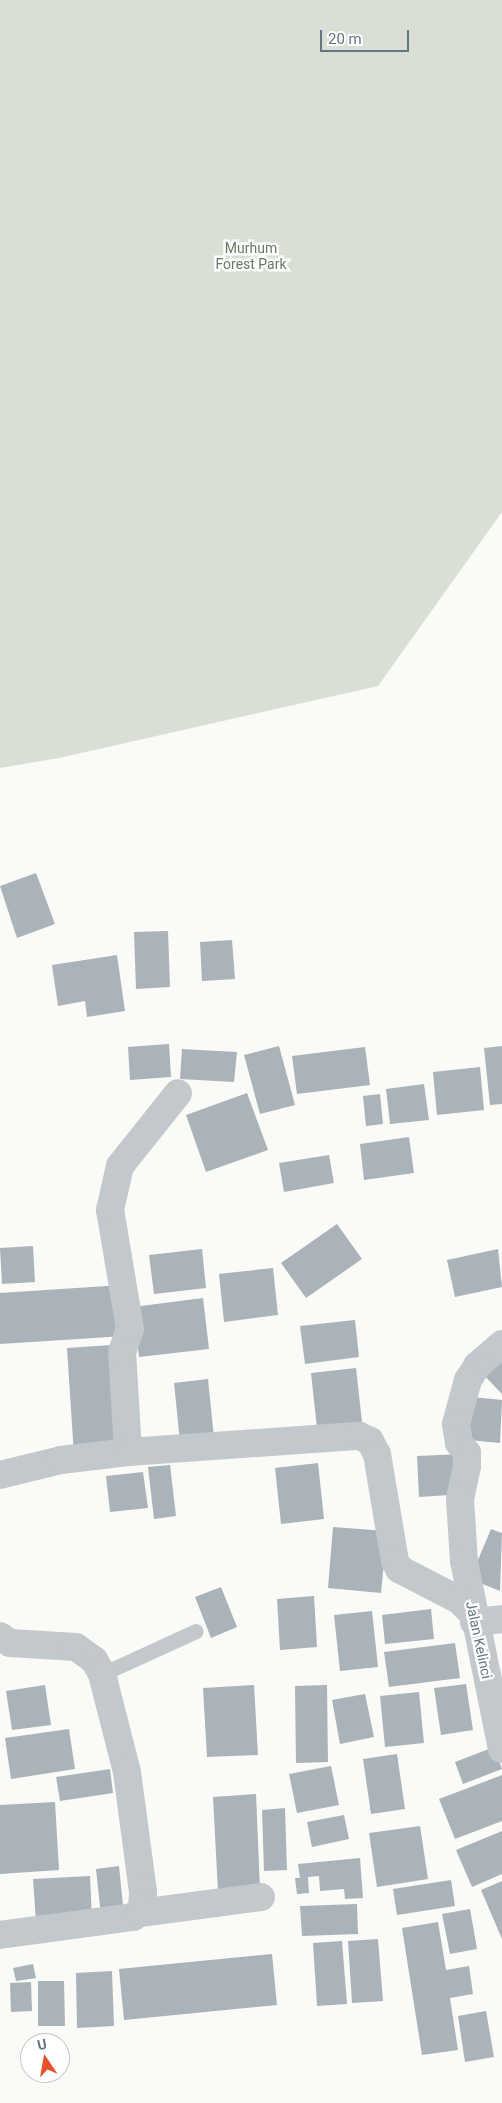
<!DOCTYPE html>
<style>
body{margin:0}
#map{position:relative;width:502px;height:2103px;overflow:hidden;background:#fafaf7;font-family:Roboto,sans-serif}
div>[style]{position:absolute}
[style*='--x']{left:calc(var(--x)*1px);top:calc(var(--y)*1px);width:calc(var(--w)*1px);rotate:calc(var(--a)*1deg)}
.green>*{inset:0;background:#dadfd6}
.building>*{inset:0;background:#aab3b9}
.lane>*{height:15px;margin:-7.5px;padding:0 7.5px;transform-origin:7.5px;border-radius:7.5px;background:#c3c8cc}
.street>*{height:28px;margin:-14px;padding:0 14px;transform-origin:14px;border-radius:14px;background:#c3c8cc}
span{translate:-50% -50%;white-space:nowrap;text-align:center;line-height:1.15;-webkit-text-stroke:5px #fff;paint-order:stroke}
.park-label{font-size:14px;color:#687a63}
.street-label{font-size:14px;color:#647683}
.north{position:absolute;left:20px;top:2033px;width:50px;height:50px;box-sizing:border-box;background:#fff;border:1px solid #c1c8cd;border-radius:50%;rotate:348deg;font-size:14px;font-weight:700;line-height:20px;text-align:center;color:#647683}
.north::after{content:'';display:block;margin:auto;width:18px;height:22px;background:#e6522b;clip-path:polygon(50% 0,100% 100%,50% 72%,0 100%)}
.scale{position:absolute;left:320px;top:30px;width:89px;height:22px;box-sizing:border-box;border:2px solid #647683;border-top:0;padding-left:6px;font-size:15px;line-height:18px;white-space:nowrap;color:#647683;-webkit-text-stroke:4px #fff;paint-order:stroke}
</style>
<div id="map">
<div class="green">
<div style="clip-path:polygon(0 0,502px 0,502px 512px,378px 686px,59px 758px,0 768px)"></div>
</div>
<div class="building">
<div style="clip-path:polygon(36px 873px,55px 924px,17px 938px,0 886px)"></div>
<div style="clip-path:polygon(168px 931px,170px 987px,136px 989px,134px 932px)"></div>
<div style="clip-path:polygon(232px 940px,235px 979px,202px 981px,200px 942px)"></div>
<div style="clip-path:polygon(117px 955px,125px 1011px,87px 1017px,85px 1001px,58px 1006px,52px 965px)"></div>
<div style="clip-path:polygon(169px 1044px,171px 1077px,130px 1080px,128px 1047px)"></div>
<div style="clip-path:polygon(279px 1046px,295px 1105px,260px 1114px,244px 1055px)"></div>
<div style="clip-path:polygon(502px 1046px,502px 1104px,490px 1105px,484px 1048px)"></div>
<div style="clip-path:polygon(365px 1047px,370px 1085px,297px 1094px,292px 1056px)"></div>
<div style="clip-path:polygon(182px 1049px,237px 1052px,234px 1082px,180px 1079px)"></div>
<div style="clip-path:polygon(480px 1067px,484px 1110px,437px 1115px,433px 1072px)"></div>
<div style="clip-path:polygon(424px 1084px,429px 1120px,390px 1124px,386px 1089px)"></div>
<div style="clip-path:polygon(247px 1093px,268px 1150px,206px 1172px,186px 1115px)"></div>
<div style="clip-path:polygon(380px 1094px,383px 1124px,366px 1126px,363px 1096px)"></div>
<div style="clip-path:polygon(409px 1137px,414px 1173px,364px 1180px,360px 1144px)"></div>
<div style="clip-path:polygon(329px 1155px,334px 1183px,284px 1192px,279px 1163px)"></div>
<div style="clip-path:polygon(337px 1224px,362px 1259px,306px 1298px,281px 1263px)"></div>
<div style="clip-path:polygon(33px 1246px,35px 1282px,2px 1284px,0 1248px)"></div>
<div style="clip-path:polygon(202px 1249px,206px 1288px,154px 1294px,149px 1255px)"></div>
<div style="clip-path:polygon(498px 1249px,502px 1287px,455px 1297px,447px 1260px)"></div>
<div style="clip-path:polygon(273px 1268px,278px 1315px,224px 1322px,219px 1274px)"></div>
<div style="clip-path:polygon(122px 1285px,125px 1336px,0 1344px,0 1293px)"></div>
<div style="clip-path:polygon(203px 1298px,209px 1349px,139px 1357px,133px 1307px)"></div>
<div style="clip-path:polygon(355px 1320px,359px 1357px,305px 1364px,300px 1326px)"></div>
<div style="clip-path:polygon(112px 1345px,119px 1452px,74px 1455px,67px 1348px)"></div>
<div style="clip-path:polygon(502px 1353px,502px 1394px,482px 1373px)"></div>
<div style="clip-path:polygon(356px 1368px,362px 1422px,317px 1428px,311px 1373px)"></div>
<div style="clip-path:polygon(208px 1379px,214px 1438px,180px 1442px,174px 1383px)"></div>
<div style="clip-path:polygon(463px 1396px,502px 1400px,500px 1443px,459px 1439px)"></div>
<div style="clip-path:polygon(462px 1454px,464px 1494px,419px 1497px,417px 1456px)"></div>
<div style="clip-path:polygon(318px 1463px,324px 1519px,281px 1524px,275px 1468px)"></div>
<div style="clip-path:polygon(170px 1465px,176px 1516px,154px 1519px,148px 1467px)"></div>
<div style="clip-path:polygon(143px 1472px,148px 1508px,110px 1512px,106px 1476px)"></div>
<div style="clip-path:polygon(333px 1527px,387px 1531px,381px 1593px,328px 1588px)"></div>
<div style="clip-path:polygon(491px 1529px,502px 1533px,500px 1591px,470px 1579px)"></div>
<div style="clip-path:polygon(221px 1587px,237px 1627px,211px 1638px,195px 1597px)"></div>
<div style="clip-path:polygon(314px 1596px,317px 1647px,280px 1650px,277px 1599px)"></div>
<div style="clip-path:polygon(431px 1609px,434px 1639px,385px 1644px,382px 1615px)"></div>
<div style="clip-path:polygon(372px 1611px,378px 1667px,340px 1671px,334px 1615px)"></div>
<div style="clip-path:polygon(455px 1643px,460px 1678px,389px 1687px,384px 1652px)"></div>
<div style="clip-path:polygon(466px 1684px,473px 1730px,441px 1735px,434px 1688px)"></div>
<div style="clip-path:polygon(45px 1685px,51px 1725px,12px 1730px,6px 1691px)"></div>
<div style="clip-path:polygon(254px 1685px,258px 1755px,207px 1757px,203px 1688px)"></div>
<div style="clip-path:polygon(327px 1685px,328px 1762px,296px 1763px,295px 1686px)"></div>
<div style="clip-path:polygon(419px 1692px,424px 1743px,385px 1747px,380px 1696px)"></div>
<div style="clip-path:polygon(365px 1694px,374px 1737px,340px 1744px,332px 1700px)"></div>
<div style="clip-path:polygon(69px 1729px,75px 1769px,11px 1779px,5px 1738px)"></div>
<div style="clip-path:polygon(494px 1747px,502px 1769px,463px 1784px,455px 1762px)"></div>
<div style="clip-path:polygon(397px 1754px,405px 1809px,371px 1814px,363px 1759px)"></div>
<div style="clip-path:polygon(331px 1766px,339px 1805px,297px 1813px,289px 1774px)"></div>
<div style="clip-path:polygon(110px 1769px,113px 1793px,60px 1801px,56px 1777px)"></div>
<div style="clip-path:polygon(502px 1775px,502px 1821px,455px 1839px,439px 1799px)"></div>
<div style="clip-path:polygon(256px 1794px,260px 1890px,218px 1892px,213px 1797px)"></div>
<div style="clip-path:polygon(55px 1802px,59px 1870px,0 1874px,0 1805px)"></div>
<div style="clip-path:polygon(285px 1808px,287px 1870px,264px 1871px,262px 1810px)"></div>
<div style="clip-path:polygon(344px 1815px,349px 1839px,312px 1847px,307px 1822px)"></div>
<div style="clip-path:polygon(420px 1826px,428px 1879px,377px 1887px,369px 1833px)"></div>
<div style="clip-path:polygon(502px 1831px,502px 1874px,472px 1887px,456px 1850px)"></div>
<div style="clip-path:polygon(360px 1858px,363px 1898px,345px 1899px,344px 1889px,320px 1891px,319px 1876px,308px 1877px,309px 1893px,297px 1894px,295px 1878px,300px 1878px,298px 1864px)"></div>
<div style="clip-path:polygon(119px 1866px,124px 1915px,101px 1916px,96px 1869px)"></div>
<div style="clip-path:polygon(90px 1876px,92px 1918px,36px 1921px,33px 1879px)"></div>
<div style="clip-path:polygon(451px 1880px,455px 1906px,397px 1915px,393px 1889px)"></div>
<div style="clip-path:polygon(502px 1881px,502px 1939px,481px 1890px)"></div>
<div style="clip-path:polygon(357px 1904px,358px 1934px,302px 1936px,300px 1906px)"></div>
<div style="clip-path:polygon(470px 1909px,477px 1949px,450px 1954px,442px 1914px)"></div>
<div style="clip-path:polygon(438px 1922px,446px 1970px,469px 1966px,473px 1994px,450px 1998px,458px 2050px,422px 2055px,402px 1928px)"></div>
<div style="clip-path:polygon(378px 1939px,383px 2001px,352px 2003px,348px 1941px)"></div>
<div style="clip-path:polygon(342px 1941px,347px 2004px,317px 2006px,313px 1943px)"></div>
<div style="clip-path:polygon(272px 1954px,277px 2005px,124px 2020px,119px 1969px)"></div>
<div style="clip-path:polygon(33px 1964px,36px 1978px,16px 1981px,13px 1968px)"></div>
<div style="clip-path:polygon(112px 1971px,114px 2026px,77px 2028px,76px 1973px)"></div>
<div style="clip-path:polygon(38px 1981px,64px 1981px,65px 2026px,38px 2026px)"></div>
<div style="clip-path:polygon(31px 1982px,32px 2011px,11px 2012px,10px 1983px)"></div>
<div style="clip-path:polygon(486px 2011px,494px 2057px,465px 2062px,458px 2016px)"></div>
</div>
<div class="lane">
<div style="--x:102;--y:1674;--w:103;--a:-24.6"></div>
</div>
<div class="street">
<div style="--x:502;--y:1344;--w:33;--a:139"></div>
<div style="--x:477;--y:1366;--w:17;--a:123"></div>
<div style="--x:468;--y:1380;--w:46;--a:105.3"></div>
<div style="--x:456;--y:1424;--w:19;--a:81"></div>
<div style="--x:459;--y:1443;--w:13;--a:51"></div>
<div style="--x:467;--y:1453;--w:13;--a:90"></div>
<div style="--x:467;--y:1466;--w:33;--a:102"></div>
<div style="--x:460;--y:1498;--w:63;--a:86.4"></div>
<div style="--x:464;--y:1561;--w:192;--a:78.6"></div>
<div style="--x:128;--y:1452;--w:100;--a:-93.4"></div>
<div style="--x:122;--y:1352;--w:24;--a:-71"></div>
<div style="--x:130;--y:1329;--w:121;--a:-99.5"></div>
<div style="--x:110;--y:1210;--w:45;--a:-77.2"></div>
<div style="--x:120;--y:1166;--w:93;--a:-51.5"></div>
<div style="--x:0;--y:1475;--w:63;--a:-13.8"></div>
<div style="--x:61;--y:1460;--w:67;--a:-6.8"></div>
<div style="--x:128;--y:1452;--w:232;--a:-4"></div>
<div style="--x:359;--y:1436;--w:12;--a:24"></div>
<div style="--x:370;--y:1441;--w:15;--a:62"></div>
<div style="--x:377;--y:1454;--w:109;--a:80.5"></div>
<div style="--x:395;--y:1561;--w:9;--a:63"></div>
<div style="--x:399;--y:1569;--w:68;--a:27.3"></div>
<div style="--x:459;--y:1600;--w:20;--a:45"></div>
<div style="--x:474;--y:1622;--w:28;--a:-6"></div>
<div style="--x:0;--y:1636;--w:12;--a:35"></div>
<div style="--x:10;--y:1643;--w:66;--a:3.5"></div>
<div style="--x:76;--y:1647;--w:22;--a:36"></div>
<div style="--x:94;--y:1660;--w:16;--a:60"></div>
<div style="--x:102;--y:1674;--w:101;--a:75.7"></div>
<div style="--x:127;--y:1772;--w:121;--a:82.4"></div>
<div style="--x:143;--y:1892;--w:17;--a:93"></div>
<div style="--x:142;--y:1909;--w:12;--a:138"></div>
<div style="--x:133;--y:1917;--w:134;--a:172.3"></div>
<div style="--x:140;--y:1913;--w:122;--a:-7.5"></div>
</div>
<div class="park-label">
<span style="left:251px;top:256px">Murhum<br>Forest Park</span>
</div>
<div class="street-label">
<span style="left:479px;top:1640px;rotate:78deg">Jalan Kelinci</span>
</div>
<div class="north">U</div>
<div class="scale">20 m</div>
</div>
